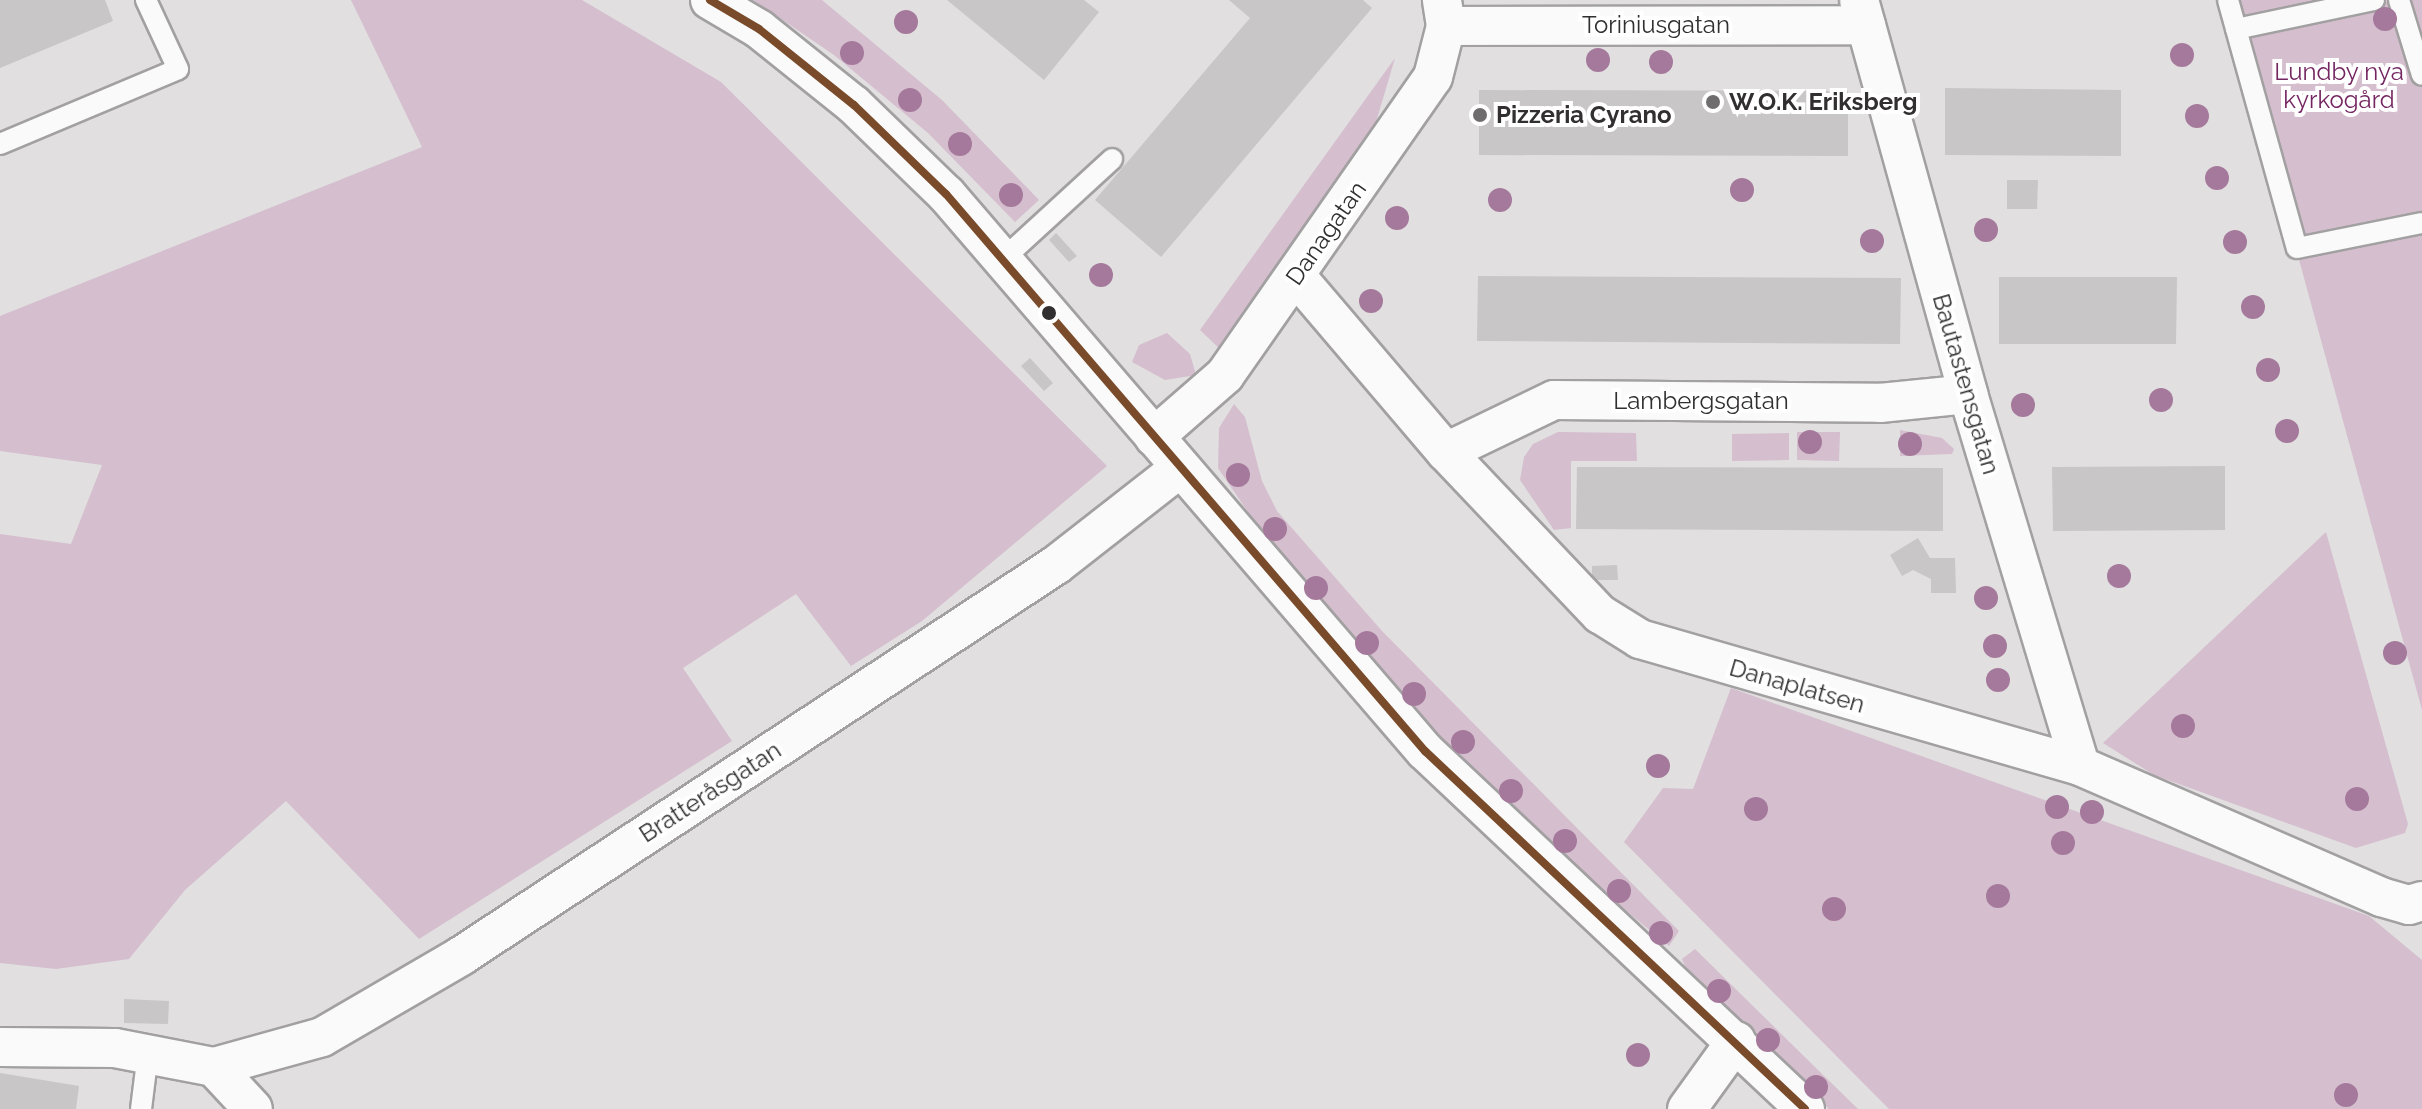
<!DOCTYPE html>
<meta charset="utf-8">
<style>
body{margin:0}
#map{position:relative;width:2422px;height:1109px;overflow:hidden;background:#e1dfe0;font-family:Raleway,sans-serif}
div>[style]{position:absolute}
[style*='--x']{left:calc(var(--x)*1px);top:calc(var(--y)*1px);width:calc(var(--w)*1px);rotate:calc(var(--a)*1deg)}
.green>*{inset:0;background:#d5bece}
.building>*{inset:0;background:#c8c6c7}
.roads{filter:drop-shadow(2px 0 #a2a0a1) drop-shadow(-2px 0 #a2a0a1) drop-shadow(0 2px #a2a0a1) drop-shadow(0 -2px #a2a0a1)}
.lane>*{height:20px;margin:-10px;padding:0 10px;transform-origin:10px;border-radius:10px;background:#fafafa}
.street>*{height:38px;margin:-19px;padding:0 19px;transform-origin:19px;border-radius:19px;background:#fafafa}
.bus-1>*{height:8px;margin:-4px;padding:0 4px;transform-origin:4px;border-radius:4px;background:#7a4b2a}
.trees>*{width:24px;height:24px;margin:-12px;border-radius:50%;background:#a5799b}
.dots>*{width:22px;height:22px;translate:-50% -50%;box-sizing:border-box;border:4px solid #fff;border-radius:50%}
span{translate:-50% -50%;white-space:nowrap;text-align:center;line-height:1.15;-webkit-text-stroke:8px #fff;paint-order:stroke}
.street-label{font-size:24px;color:#312f30}
.park-label{font-size:24px;color:#742662}
.poi-label{font-size:24px;color:#312f30;font-weight:700}
.left{translate:0 -50%;text-align:left}
</style>
<div id="map">
<div class="green">
<div style="clip-path:polygon(351px 0,582px 0,721px 82px,1107px 466px,922px 621px,851px 666px,796px 594px,683px 668px,732px 741px,419px 939px,286px 801px,185px 890px,129px 959px,56px 969px,0 963px,0 534px,71px 544px,102px 465px,0 451px,0 316px,422px 147px)"></div>
<div style="clip-path:polygon(753px 0,822px 0,942px 100px,1039px 200px,1015px 222px,928px 133px,834px 55px)"></div>
<div style="clip-path:polygon(2227px 0,2422px 0,2422px 710px,2236px 29px)"></div>
<div style="clip-path:polygon(1395px 58px,1371px 139px,1223px 352px,1200px 330px)"></div>
<div style="clip-path:polygon(1167px 333px,1190px 354px,1196px 375px,1165px 380px,1132px 362px,1139px 345px)"></div>
<div style="clip-path:polygon(1234px 404px,1245px 417px,1262px 481px,1277px 511px,1382px 631px,1679px 931px,1669px 946px,1559px 856px,1435px 739px,1280px 559px,1218px 468px,1219px 428px)"></div>
<div style="clip-path:polygon(1900px 430px,1942px 438px,1954px 449px,1952px 454px,1900px 456px)"></div>
<div style="clip-path:polygon(1558px 432px,1636px 433px,1637px 461px,1571px 461px,1571px 528px,1554px 530px,1520px 480px,1524px 457px,1533px 444px)"></div>
<div style="clip-path:polygon(1797px 432px,1840px 432px,1839px 461px,1797px 460px)"></div>
<div style="clip-path:polygon(1789px 433px,1789px 460px,1732px 461px,1732px 434px)"></div>
<div style="clip-path:polygon(2326px 532px,2408px 824px,2405px 833px,2356px 848px,2154px 775px,2103px 743px)"></div>
<div style="clip-path:polygon(1731px 688px,2369px 916px,2422px 960px,2422px 1109px,1889px 1109px,1624px 842px,1663px 788px,1693px 789px)"></div>
<div style="clip-path:polygon(1695px 949px,1818px 1070px,1858px 1109px,1829px 1109px,1762px 1045px,1685px 966px,1682px 959px)"></div>
</div>
<div class="building">
<div style="clip-path:polygon(0 0,105px 0,113px 21px,0 68px)"></div>
<div style="clip-path:polygon(947px 0,1084px 0,1099px 12px,1044px 80px)"></div>
<div style="clip-path:polygon(1229px 0,1363px 0,1372px 8px,1161px 257px,1095px 200px,1250px 18px)"></div>
<div style="clip-path:polygon(1945px 88px,2121px 90px,2121px 156px,1945px 155px)"></div>
<div style="clip-path:polygon(1479px 90px,1848px 91px,1848px 156px,1479px 155px)"></div>
<div style="clip-path:polygon(2007px 180px,2038px 180px,2037px 209px,2007px 209px)"></div>
<div style="clip-path:polygon(1056px 233px,1077px 256px,1069px 262px,1049px 240px)"></div>
<div style="clip-path:polygon(1478px 276px,1901px 278px,1900px 344px,1477px 341px)"></div>
<div style="clip-path:polygon(1999px 277px,2177px 277px,2176px 344px,1999px 344px)"></div>
<div style="clip-path:polygon(1030px 358px,1053px 383px,1044px 391px,1021px 366px)"></div>
<div style="clip-path:polygon(2225px 466px,2225px 530px,2053px 531px,2052px 467px)"></div>
<div style="clip-path:polygon(1577px 467px,1943px 468px,1943px 531px,1576px 529px)"></div>
<div style="clip-path:polygon(1918px 538px,1930px 558px,1955px 558px,1956px 593px,1931px 593px,1931px 579px,1913px 570px,1902px 576px,1890px 555px)"></div>
<div style="clip-path:polygon(1617px 565px,1618px 580px,1592px 580px,1592px 566px)"></div>
<div style="clip-path:polygon(124px 999px,169px 1001px,168px 1024px,124px 1023px)"></div>
<div style="clip-path:polygon(0 1073px,79px 1086px,76px 1109px,0 1109px)"></div>
</div>
<div class="roads">
<div class="lane">
<div style="--x:2228;--y:0;--w:257;--a:74.5"></div>
<div style="--x:2297;--y:248;--w:127;--a:-11.3"></div>
<div style="--x:2399;--y:0;--w:78;--a:73"></div>
<div style="--x:2236;--y:29;--w:141;--a:-11.9"></div>
<div style="--x:0;--y:144;--w:193;--a:-22.8"></div>
<div style="--x:178;--y:69;--w:76;--a:-114.9"></div>
<div style="--x:1003;--y:259;--w:148;--a:-42.5"></div>
<div style="--x:141;--y:1109;--w:56;--a:-82.9"></div>
</div>
<div class="street">
<div style="--x:710;--y:0;--w:57;--a:30.6"></div>
<div style="--x:759;--y:29;--w:122;--a:38.7"></div>
<div style="--x:854;--y:105;--w:128;--a:44.1"></div>
<div style="--x:946;--y:194;--w:735;--a:49.31"></div>
<div style="--x:1425;--y:751;--w:522;--a:43.29"></div>
<div style="--x:1859;--y:0;--w:409;--a:74.5"></div>
<div style="--x:1968;--y:394;--w:388;--a:73.2"></div>
<div style="--x:1446;--y:26;--w:420;--a:-0.1"></div>
<div style="--x:1296;--y:276;--w:231;--a:49.6"></div>
<div style="--x:1446;--y:452;--w:224;--a:46.5"></div>
<div style="--x:1600;--y:614;--w:47;--a:32"></div>
<div style="--x:1640;--y:639;--w:458;--a:16.1"></div>
<div style="--x:2080;--y:766;--w:328;--a:23.5"></div>
<div style="--x:2381;--y:897;--w:29;--a:16"></div>
<div style="--x:2409;--y:905;--w:14;--a:-17"></div>
<div style="--x:1154;--y:437;--w:94;--a:-41.1"></div>
<div style="--x:1225;--y:375;--w:363;--a:-55.1"></div>
<div style="--x:1433;--y:77;--w:53;--a:-75.7"></div>
<div style="--x:1446;--y:26;--w:26;--a:-99"></div>
<div style="--x:1446;--y:452;--w:120;--a:-25.7"></div>
<div style="--x:1554;--y:400;--w:326;--a:0.5"></div>
<div style="--x:1880;--y:403;--w:88;--a:-5.8"></div>
<div style="--x:0;--y:1047;--w:115;--a:0.5"></div>
<div style="--x:115;--y:1048;--w:101;--a:10.9"></div>
<div style="--x:214;--y:1067;--w:112;--a:-15.5"></div>
<div style="--x:322;--y:1037;--w:161;--a:-30.2"></div>
<div style="--x:461;--y:956;--w:712;--a:-33.31"></div>
<div style="--x:1056;--y:565;--w:157;--a:-38"></div>
<div style="--x:214;--y:1067;--w:57;--a:47.1"></div>
<div style="--x:1687;--y:1109;--w:84;--a:-54.2"></div>
</div>
</div>
<div class="bus-1">
<div style="--x:710;--y:0;--w:57;--a:30.6"></div>
<div style="--x:759;--y:29;--w:122;--a:38.7"></div>
<div style="--x:854;--y:105;--w:128;--a:44.1"></div>
<div style="--x:946;--y:194;--w:735;--a:49.31"></div>
<div style="--x:1425;--y:751;--w:522;--a:43.29"></div>
</div>
<div class="trees">
<div style="left:2385px;top:19px"></div>
<div style="left:906px;top:22px"></div>
<div style="left:852px;top:53px"></div>
<div style="left:2182px;top:55px"></div>
<div style="left:1598px;top:60px"></div>
<div style="left:1661px;top:62px"></div>
<div style="left:910px;top:100px"></div>
<div style="left:2197px;top:116px"></div>
<div style="left:960px;top:144px"></div>
<div style="left:2217px;top:178px"></div>
<div style="left:1742px;top:190px"></div>
<div style="left:1011px;top:195px"></div>
<div style="left:1500px;top:200px"></div>
<div style="left:1397px;top:218px"></div>
<div style="left:1986px;top:230px"></div>
<div style="left:1872px;top:241px"></div>
<div style="left:2235px;top:242px"></div>
<div style="left:1101px;top:275px"></div>
<div style="left:1371px;top:301px"></div>
<div style="left:2253px;top:307px"></div>
<div style="left:2268px;top:370px"></div>
<div style="left:2161px;top:400px"></div>
<div style="left:2023px;top:405px"></div>
<div style="left:2287px;top:431px"></div>
<div style="left:1810px;top:442px"></div>
<div style="left:1910px;top:444px"></div>
<div style="left:1238px;top:475px"></div>
<div style="left:1275px;top:529px"></div>
<div style="left:2119px;top:576px"></div>
<div style="left:1316px;top:588px"></div>
<div style="left:1986px;top:598px"></div>
<div style="left:1367px;top:643px"></div>
<div style="left:1995px;top:646px"></div>
<div style="left:2395px;top:653px"></div>
<div style="left:1998px;top:680px"></div>
<div style="left:1414px;top:694px"></div>
<div style="left:2183px;top:726px"></div>
<div style="left:1463px;top:742px"></div>
<div style="left:1658px;top:766px"></div>
<div style="left:1511px;top:791px"></div>
<div style="left:2357px;top:799px"></div>
<div style="left:2057px;top:807px"></div>
<div style="left:1756px;top:809px"></div>
<div style="left:2092px;top:812px"></div>
<div style="left:1565px;top:841px"></div>
<div style="left:2063px;top:843px"></div>
<div style="left:1619px;top:891px"></div>
<div style="left:1998px;top:896px"></div>
<div style="left:1834px;top:909px"></div>
<div style="left:1661px;top:933px"></div>
<div style="left:1719px;top:991px"></div>
<div style="left:1768px;top:1040px"></div>
<div style="left:1638px;top:1055px"></div>
<div style="left:1816px;top:1087px"></div>
<div style="left:2346px;top:1095px"></div>
</div>
<div class="dots">
<div style="left:1713px;top:102px;background:#6f6d6e"></div>
<div style="left:1480px;top:115px;background:#6f6d6e"></div>
<div style="left:1049px;top:313px;background:#312f30"></div>
</div>
<div class="street-label">
<span style="left:1656px;top:25px">Toriniusgatan</span>
<span style="left:1326px;top:233px;rotate:-55deg">Danagatan</span>
<span style="left:1966px;top:384px;rotate:74deg">Bautastensgatan</span>
<span style="left:1701px;top:401px">Lambergsgatan</span>
<span style="left:1797px;top:686px;rotate:16deg">Danaplatsen</span>
<span style="left:710px;top:792px;rotate:-33deg">Bratteråsgatan</span>
</div>
<div class="park-label">
<span style="left:2339px;top:86px">Lundby nya<br>kyrkogård</span>
</div>
<div class="poi-label">
<span class="left" style="left:1729px;top:102px">W.O.K. Eriksberg</span>
<span class="left" style="left:1496px;top:115px">Pizzeria Cyrano</span>
</div>
</div>
